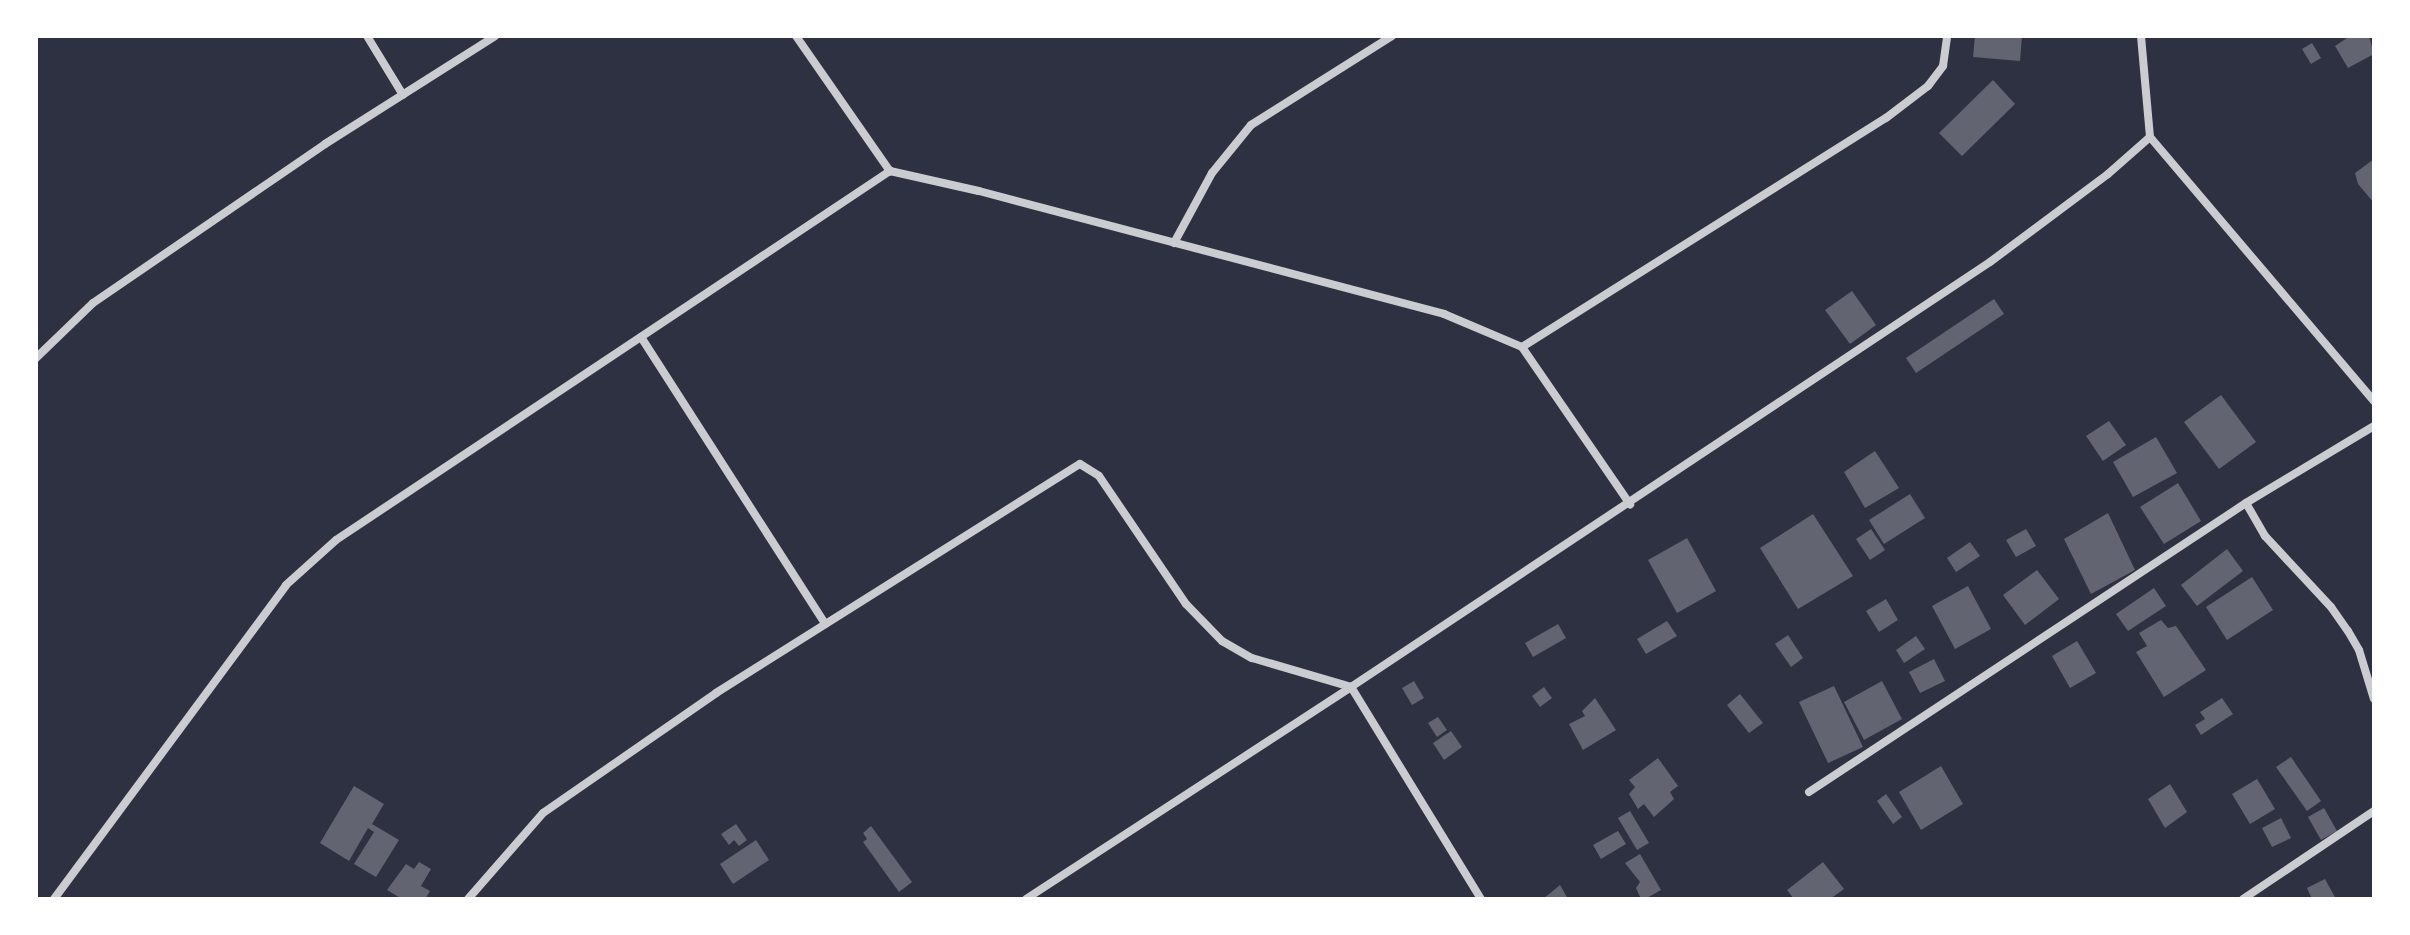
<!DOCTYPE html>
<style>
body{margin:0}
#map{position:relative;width:2410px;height:935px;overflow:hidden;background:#2d3142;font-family:Overpass,sans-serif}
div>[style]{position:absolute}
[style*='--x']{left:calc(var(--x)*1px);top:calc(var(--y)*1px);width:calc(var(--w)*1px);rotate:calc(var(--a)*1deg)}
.building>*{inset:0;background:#626471}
.minor>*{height:8px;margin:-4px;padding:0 4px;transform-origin:4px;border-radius:4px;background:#caccd0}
span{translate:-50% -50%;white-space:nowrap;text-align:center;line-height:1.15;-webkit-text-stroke:6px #fff;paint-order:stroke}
.frame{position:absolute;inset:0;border:38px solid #fff;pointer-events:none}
</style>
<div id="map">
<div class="building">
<div style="clip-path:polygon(1975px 36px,2022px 36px,2020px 61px,1973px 57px)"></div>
<div style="clip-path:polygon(2350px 36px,2369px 36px,2374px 54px,2348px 68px,2335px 46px)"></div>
<div style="clip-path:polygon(2312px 43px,2321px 58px,2311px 64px,2302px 49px)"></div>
<div style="clip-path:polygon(1993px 80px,2015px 104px,1962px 156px,1939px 133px)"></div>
<div style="clip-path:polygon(2374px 159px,2374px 203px,2358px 184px,2355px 173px)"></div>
<div style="clip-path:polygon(1852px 291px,1876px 325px,1850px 344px,1825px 310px)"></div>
<div style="clip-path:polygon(1994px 299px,2004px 314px,1916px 373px,1906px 358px)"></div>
<div style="clip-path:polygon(2221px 395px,2256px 442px,2219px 469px,2184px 422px)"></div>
<div style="clip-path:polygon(2109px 421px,2126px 445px,2103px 461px,2086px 436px)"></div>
<div style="clip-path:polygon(2156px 437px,2177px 473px,2133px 497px,2113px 462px)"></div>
<div style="clip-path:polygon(1875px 451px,1899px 488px,1865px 508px,1844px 472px)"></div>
<div style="clip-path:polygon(2178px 483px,2201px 521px,2164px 544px,2140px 507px)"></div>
<div style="clip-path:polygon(1910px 494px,1925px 518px,1884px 544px,1869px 520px)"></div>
<div style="clip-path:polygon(2108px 513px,2135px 570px,2091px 594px,2064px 539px)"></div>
<div style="clip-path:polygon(1813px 514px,1853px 576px,1798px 609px,1760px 548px)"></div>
<div style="clip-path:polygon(1871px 529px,1885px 550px,1870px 560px,1856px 539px)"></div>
<div style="clip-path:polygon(2026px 529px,2036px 546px,2016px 557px,2006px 540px)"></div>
<div style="clip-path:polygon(1687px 538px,1716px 591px,1677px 613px,1648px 560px)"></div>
<div style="clip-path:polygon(1970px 542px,1980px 556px,1956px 572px,1947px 558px)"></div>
<div style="clip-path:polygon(2227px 549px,2243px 571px,2197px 606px,2181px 585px)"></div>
<div style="clip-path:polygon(2037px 570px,2059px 599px,2025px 625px,2003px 595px)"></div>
<div style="clip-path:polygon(2252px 577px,2273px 610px,2227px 640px,2206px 607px)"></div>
<div style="clip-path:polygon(1968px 586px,1991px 629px,1955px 649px,1932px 606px)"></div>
<div style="clip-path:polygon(2154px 588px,2166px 606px,2128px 631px,2116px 614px)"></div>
<div style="clip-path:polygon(1886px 599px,1898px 620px,1879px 632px,1866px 611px)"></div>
<div style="clip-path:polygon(2161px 620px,2168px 628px,2176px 626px,2206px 670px,2164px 697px,2136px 652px,2147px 646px,2139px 633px)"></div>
<div style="clip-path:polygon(1667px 621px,1677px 636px,1646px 654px,1637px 639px)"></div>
<div style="clip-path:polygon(1558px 624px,1566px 638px,1533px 657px,1525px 643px)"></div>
<div style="clip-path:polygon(1788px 635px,1803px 658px,1791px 667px,1775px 644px)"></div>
<div style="clip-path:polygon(1916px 636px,1925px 649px,1904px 663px,1896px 650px)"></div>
<div style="clip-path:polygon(2077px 641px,2096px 673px,2070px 688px,2052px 656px)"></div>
<div style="clip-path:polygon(1934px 659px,1945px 681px,1920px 693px,1909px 672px)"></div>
<div style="clip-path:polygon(1414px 681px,1424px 698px,1412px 705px,1402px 688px)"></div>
<div style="clip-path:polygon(1882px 681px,1902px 719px,1864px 740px,1844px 702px)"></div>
<div style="clip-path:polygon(1834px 686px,1863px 747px,1828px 763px,1799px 702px)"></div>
<div style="clip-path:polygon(1544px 687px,1552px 698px,1540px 707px,1532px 696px)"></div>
<div style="clip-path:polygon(1740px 694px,1763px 723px,1749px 733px,1727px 705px)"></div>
<div style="clip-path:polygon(1595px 698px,1616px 730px,1583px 750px,1569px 724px,1585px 716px,1582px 711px)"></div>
<div style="clip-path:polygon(2222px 698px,2233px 714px,2201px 735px,2195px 725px,2205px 719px,2200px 712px)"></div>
<div style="clip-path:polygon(1438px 717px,1447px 730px,1437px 737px,1428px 723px)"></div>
<div style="clip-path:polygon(1451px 731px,1462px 747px,1444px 760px,1433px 743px)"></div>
<div style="clip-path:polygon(2291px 757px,2321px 801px,2307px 811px,2276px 767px)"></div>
<div style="clip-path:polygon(1658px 758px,1678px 786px,1670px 792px,1674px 799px,1654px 817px,1644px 804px,1638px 809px,1629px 794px,1635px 787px,1629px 780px)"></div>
<div style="clip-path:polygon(1941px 766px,1963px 804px,1921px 830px,1899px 792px)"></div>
<div style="clip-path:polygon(2257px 779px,2275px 809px,2250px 824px,2232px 794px)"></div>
<div style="clip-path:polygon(2170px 784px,2187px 812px,2165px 828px,2148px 799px)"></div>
<div style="clip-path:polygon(354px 786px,384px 804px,372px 824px,399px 840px,376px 877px,354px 864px,374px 832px,368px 828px,349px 861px,320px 843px)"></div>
<div style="clip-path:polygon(1886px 794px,1902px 817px,1893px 824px,1877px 801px)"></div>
<div style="clip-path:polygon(2324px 808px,2337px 831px,2321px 840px,2308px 817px)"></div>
<div style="clip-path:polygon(1630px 811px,1649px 843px,1637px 850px,1618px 818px)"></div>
<div style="clip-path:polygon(2281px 818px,2291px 838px,2272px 847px,2262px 828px)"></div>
<div style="clip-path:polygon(736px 824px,747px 840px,739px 846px,734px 840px,729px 845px,721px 834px)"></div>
<div style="clip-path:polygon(871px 826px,912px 882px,899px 892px,863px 842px,867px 839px,863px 833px)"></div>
<div style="clip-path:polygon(1618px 831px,1626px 844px,1601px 859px,1593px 845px)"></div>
<div style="clip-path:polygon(756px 840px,769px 860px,733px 884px,720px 864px)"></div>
<div style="clip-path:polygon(1640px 854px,1661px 890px,1645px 899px,1641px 899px,1636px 888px,1640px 882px,1625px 863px)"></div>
<div style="clip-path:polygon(419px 862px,431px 869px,421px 886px,430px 891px,425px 899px,402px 899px,387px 890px,406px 864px,414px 869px)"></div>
<div style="clip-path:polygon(1823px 862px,1844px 889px,1830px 899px,1794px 899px,1787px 890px)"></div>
<div style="clip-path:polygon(2325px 879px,2336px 899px,2312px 899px,2307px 888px)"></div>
<div style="clip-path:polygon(1560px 885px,1568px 899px,1543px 899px)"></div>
</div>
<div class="minor">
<div style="--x:367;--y:36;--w:69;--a:58.6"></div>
<div style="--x:796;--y:36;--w:165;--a:55.2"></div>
<div style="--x:890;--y:171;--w:91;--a:12.7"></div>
<div style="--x:979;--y:191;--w:481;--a:14.8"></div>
<div style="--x:1444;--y:314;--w:85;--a:22.9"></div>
<div style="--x:1522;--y:347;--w:191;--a:55.5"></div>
<div style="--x:2150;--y:137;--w:346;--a:49.7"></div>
<div style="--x:1174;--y:243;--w:80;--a:-61.5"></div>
<div style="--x:1212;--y:173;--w:62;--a:-50.9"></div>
<div style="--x:1251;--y:125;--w:167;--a:-32.3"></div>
<div style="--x:641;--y:337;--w:341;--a:57.3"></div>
<div style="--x:1522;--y:347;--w:430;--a:-32.2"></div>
<div style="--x:1886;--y:118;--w:53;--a:-37.3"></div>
<div style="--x:1928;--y:86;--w:25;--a:-53"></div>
<div style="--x:1943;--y:66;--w:30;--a:-82"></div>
<div style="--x:36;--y:358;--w:79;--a:-44"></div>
<div style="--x:93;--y:303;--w:281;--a:-34.4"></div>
<div style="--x:325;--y:144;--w:201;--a:-32.4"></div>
<div style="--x:2374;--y:426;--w:149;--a:149"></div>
<div style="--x:2246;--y:503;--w:38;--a:60"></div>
<div style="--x:2265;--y:536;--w:97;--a:47.1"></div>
<div style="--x:2331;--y:607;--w:29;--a:55"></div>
<div style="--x:2348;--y:631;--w:22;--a:60"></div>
<div style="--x:2359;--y:650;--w:51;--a:73"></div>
<div style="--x:1809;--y:792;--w:524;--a:-33.48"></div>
<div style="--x:54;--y:899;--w:390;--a:-53.5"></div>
<div style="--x:286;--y:585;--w:67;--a:-42"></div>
<div style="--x:336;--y:540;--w:666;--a:-33.67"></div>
<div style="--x:468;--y:899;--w:114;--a:-48.9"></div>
<div style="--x:543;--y:813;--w:211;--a:-34.7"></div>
<div style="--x:716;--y:693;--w:430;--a:-32.2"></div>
<div style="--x:1080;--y:464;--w:22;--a:32"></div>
<div style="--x:1099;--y:476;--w:155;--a:55.8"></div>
<div style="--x:1186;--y:604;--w:52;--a:45.8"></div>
<div style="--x:1222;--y:641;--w:34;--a:30"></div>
<div style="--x:1252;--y:658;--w:103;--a:16.3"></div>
<div style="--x:1026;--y:899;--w:388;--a:-33.1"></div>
<div style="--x:1481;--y:899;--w:249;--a:-121.5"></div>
<div style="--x:1351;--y:687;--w:767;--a:-33.63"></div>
<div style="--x:1990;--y:262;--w:147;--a:-36.7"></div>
<div style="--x:2108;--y:174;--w:56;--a:-41.4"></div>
<div style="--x:2150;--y:137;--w:101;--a:-95.1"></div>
<div style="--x:2243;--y:899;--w:158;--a:-33.9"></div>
</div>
<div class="frame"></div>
</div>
